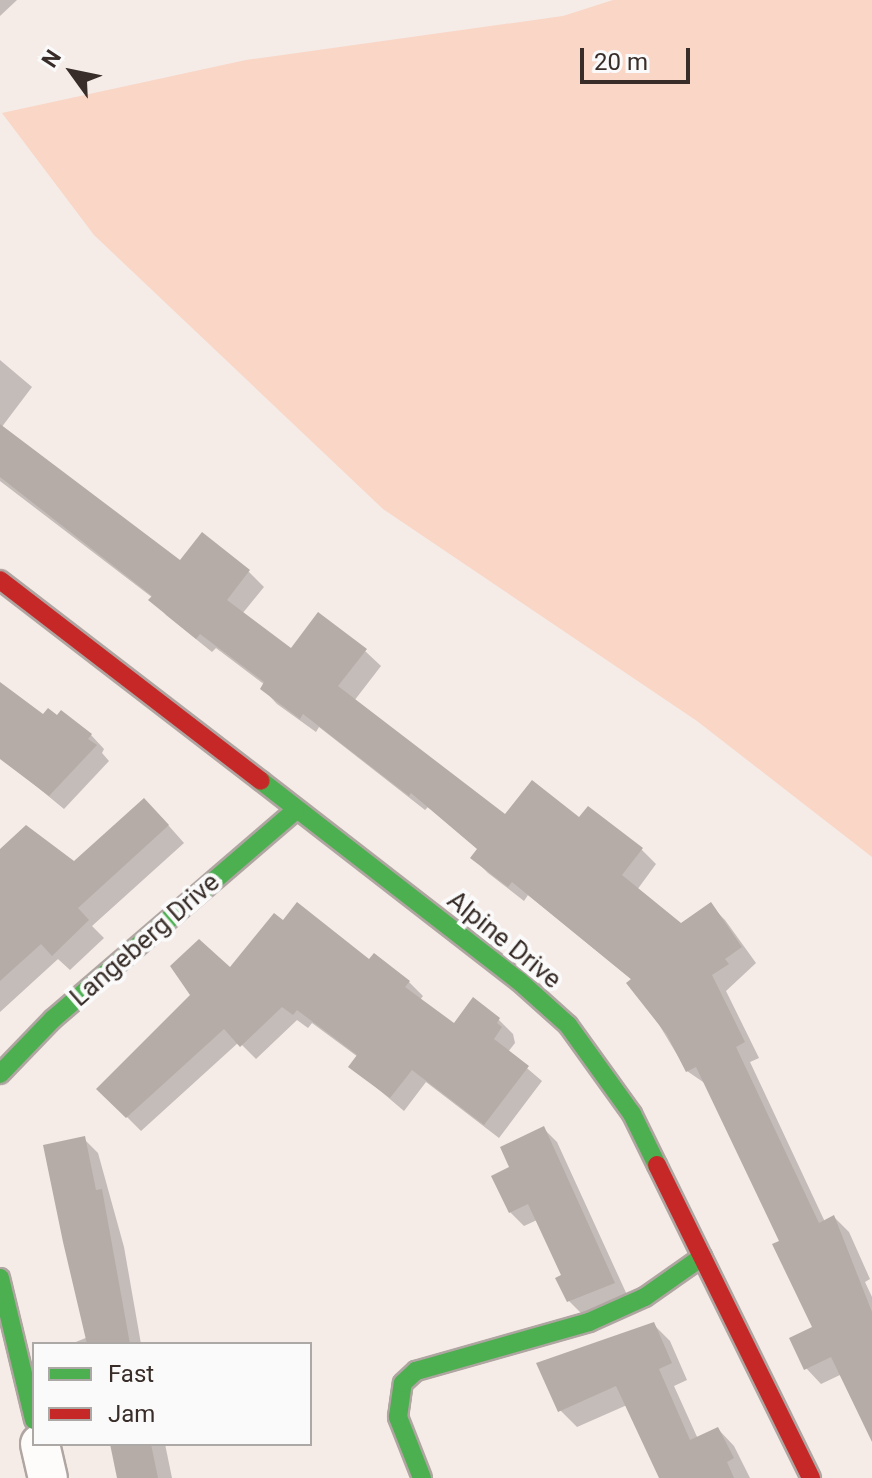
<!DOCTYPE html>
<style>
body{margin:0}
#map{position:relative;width:872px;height:1478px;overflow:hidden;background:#f5ebe7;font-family:Roboto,sans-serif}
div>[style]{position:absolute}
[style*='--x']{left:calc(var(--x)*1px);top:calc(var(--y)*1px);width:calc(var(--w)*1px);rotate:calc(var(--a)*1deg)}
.green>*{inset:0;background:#f9d6c5}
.shadow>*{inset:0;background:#0003}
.building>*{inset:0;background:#b5aca7}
.roads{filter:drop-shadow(2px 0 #afa5a1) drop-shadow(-2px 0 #afa5a1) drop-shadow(0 2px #afa5a1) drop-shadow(0 -2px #afa5a1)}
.street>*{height:38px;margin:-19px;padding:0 19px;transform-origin:19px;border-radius:19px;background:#fefcfb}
.fast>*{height:18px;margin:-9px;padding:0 9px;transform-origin:9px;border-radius:9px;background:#4caf50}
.jam>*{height:18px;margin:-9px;padding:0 9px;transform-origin:9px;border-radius:9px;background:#c62828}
span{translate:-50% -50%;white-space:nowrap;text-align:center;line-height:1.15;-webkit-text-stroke:8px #fafafa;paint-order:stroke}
.street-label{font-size:26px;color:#382d28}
.legend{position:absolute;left:32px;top:1342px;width:280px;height:104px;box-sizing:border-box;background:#fafafa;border:2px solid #aca8a6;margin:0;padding:10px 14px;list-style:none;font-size:24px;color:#382d28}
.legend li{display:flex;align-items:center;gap:16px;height:40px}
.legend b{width:40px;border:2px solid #aca8a6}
.north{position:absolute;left:32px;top:32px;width:80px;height:80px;-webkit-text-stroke:6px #fafafa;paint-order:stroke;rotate:303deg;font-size:22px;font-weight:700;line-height:32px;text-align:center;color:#382d28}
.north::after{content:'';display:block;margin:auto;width:28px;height:36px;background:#382d28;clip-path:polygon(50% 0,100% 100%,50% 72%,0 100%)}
.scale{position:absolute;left:580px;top:48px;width:110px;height:36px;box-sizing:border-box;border:4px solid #382d28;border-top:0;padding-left:10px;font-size:24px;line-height:28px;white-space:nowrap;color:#382d28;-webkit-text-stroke:6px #fafafa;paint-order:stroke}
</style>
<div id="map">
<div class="green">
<div style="clip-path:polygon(613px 0,872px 0,872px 857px,697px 721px,383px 509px,94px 235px,2px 113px,246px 60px,563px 16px)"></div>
</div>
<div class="shadow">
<div style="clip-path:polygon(0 0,17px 0,0 16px)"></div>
<div style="clip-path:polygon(0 360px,32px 387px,1px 428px,180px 563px,249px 572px,264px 587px,242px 614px,291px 650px,365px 651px,381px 666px,354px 701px,505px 817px,579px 820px,641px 849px,656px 864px,637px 890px,681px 925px,710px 905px,725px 920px,756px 963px,726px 991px,759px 1058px,750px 1062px,825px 1222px,834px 1217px,849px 1232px,870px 1279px,865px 1282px,872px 1297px,872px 1439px,842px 1374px,821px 1384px,806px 1368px,815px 1328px,782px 1242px,706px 1084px,687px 1071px,632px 980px,528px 895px,524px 901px,488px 873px,473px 858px,479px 850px,428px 807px,425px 810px,319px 727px,316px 732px,277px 704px,262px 688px,265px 685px,216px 648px,212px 652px,166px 615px,153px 598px,0 481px)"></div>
<div style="clip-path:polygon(0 684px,43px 717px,91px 735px,104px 749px,102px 753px,109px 761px,64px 809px,8px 763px,0 738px)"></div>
<div style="clip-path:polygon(161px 817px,184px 843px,92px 926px,104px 938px,70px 970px,58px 959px,0 1012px,0 852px,74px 863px)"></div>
<div style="clip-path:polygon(370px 962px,409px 982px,423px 996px,420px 1000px,455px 1026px,499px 1020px,513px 1034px,515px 1043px,508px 1052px,542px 1081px,499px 1138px,426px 1082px,404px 1111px,351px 1066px,358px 1057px,312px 1023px,308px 1028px,297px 1020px,256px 1059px,239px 1042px,141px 1131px,99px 1089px,231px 970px)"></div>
<div style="clip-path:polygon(543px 1128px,557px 1142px,628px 1297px,583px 1315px,569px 1301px,564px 1276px,537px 1220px,524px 1226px,510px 1212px,512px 1168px)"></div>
<div style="clip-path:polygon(84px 1139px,98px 1153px,124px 1247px,141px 1344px,71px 1344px,88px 1337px)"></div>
<div style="clip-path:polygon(653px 1324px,670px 1341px,687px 1380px,674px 1386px,698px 1439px,718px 1429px,734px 1446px,750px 1478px,661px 1478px,627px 1405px,577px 1427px,560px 1410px)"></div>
<div style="clip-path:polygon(112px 1444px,165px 1444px,172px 1478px,120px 1478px)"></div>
</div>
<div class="building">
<div style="clip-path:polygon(0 424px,180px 560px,202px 532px,250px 570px,227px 600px,291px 648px,318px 612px,367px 649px,338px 686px,505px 814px,532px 780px,579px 817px,588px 806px,643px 848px,622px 875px,681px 923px,711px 902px,742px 947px,725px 959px,729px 964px,712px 975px,745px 1042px,736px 1047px,819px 1223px,834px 1215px,872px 1312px,872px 1442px,831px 1357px,804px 1370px,789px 1338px,812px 1327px,772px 1244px,779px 1241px,696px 1067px,686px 1072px,667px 1035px,626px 983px,631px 979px,512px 882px,508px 887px,470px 858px,477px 849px,411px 793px,409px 796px,303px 714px,300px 719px,260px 689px,264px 682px,200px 634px,196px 639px,148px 600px,152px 596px,0 477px)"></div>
<div style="clip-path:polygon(0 682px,43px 714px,48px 708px,57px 715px,61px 710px,92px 734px,88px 739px,97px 745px,49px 796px,0 759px)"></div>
<div style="clip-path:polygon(144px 798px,169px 825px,78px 908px,89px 920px,52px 956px,41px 944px,0 981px,0 849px,26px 825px,74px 861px)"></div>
<div style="clip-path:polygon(297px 902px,369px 959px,374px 953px,410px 981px,405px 987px,454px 1023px,473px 997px,500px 1018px,497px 1023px,502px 1027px,494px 1039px,529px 1066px,484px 1125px,412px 1070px,390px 1098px,348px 1067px,357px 1055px,297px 1010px,293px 1015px,282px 1007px,240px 1047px,224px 1029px,126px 1118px,96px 1089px,190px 995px,170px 966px,199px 939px,230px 967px,274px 913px,283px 920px)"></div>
<div style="clip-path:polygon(544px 1126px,615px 1283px,567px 1302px,555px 1278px,561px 1275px,528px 1204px,509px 1213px,491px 1176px,509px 1167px,500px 1147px)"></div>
<div style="clip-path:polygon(85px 1136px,96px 1190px,102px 1189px,130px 1344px,87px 1344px,63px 1242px,43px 1145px)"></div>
<div style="clip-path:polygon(654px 1322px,672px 1363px,659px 1369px,690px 1440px,718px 1427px,734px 1458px,727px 1462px,734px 1478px,659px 1478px,616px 1386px,558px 1412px,536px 1363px)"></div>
<div style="clip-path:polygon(110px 1444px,151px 1444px,158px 1478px,117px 1478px)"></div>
</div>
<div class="roads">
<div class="street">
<div style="--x:40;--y:1444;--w:35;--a:77"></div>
</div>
<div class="fast">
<div style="--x:261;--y:781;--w:326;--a:37.8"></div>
<div style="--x:519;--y:981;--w:66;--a:41.9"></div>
<div style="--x:568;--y:1025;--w:110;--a:54.3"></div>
<div style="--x:632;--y:1114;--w:57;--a:63.9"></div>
<div style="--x:0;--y:1074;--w:76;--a:-46.1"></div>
<div style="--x:53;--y:1019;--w:319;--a:-40.7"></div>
<div style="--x:0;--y:1278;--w:146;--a:76.5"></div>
<div style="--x:422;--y:1478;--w:66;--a:-111.5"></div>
<div style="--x:398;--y:1417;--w:34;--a:-82"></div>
<div style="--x:403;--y:1383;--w:18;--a:-43"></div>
<div style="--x:416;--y:1371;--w:180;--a:-15.8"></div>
<div style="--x:589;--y:1322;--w:61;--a:-24.1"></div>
<div style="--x:645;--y:1297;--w:70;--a:-35.1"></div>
</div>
<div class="jam">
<div style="--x:0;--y:580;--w:329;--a:37.6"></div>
<div style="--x:657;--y:1165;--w:349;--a:63.8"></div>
</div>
</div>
<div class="street-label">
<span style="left:145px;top:940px;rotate:-41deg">Langeberg Drive</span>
<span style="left:504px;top:940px;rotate:39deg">Alpine Drive</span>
</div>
<ul class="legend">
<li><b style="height:10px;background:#4caf50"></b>Fast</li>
<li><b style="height:10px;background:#c62828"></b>Jam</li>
</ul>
<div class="north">N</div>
<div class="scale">20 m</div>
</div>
